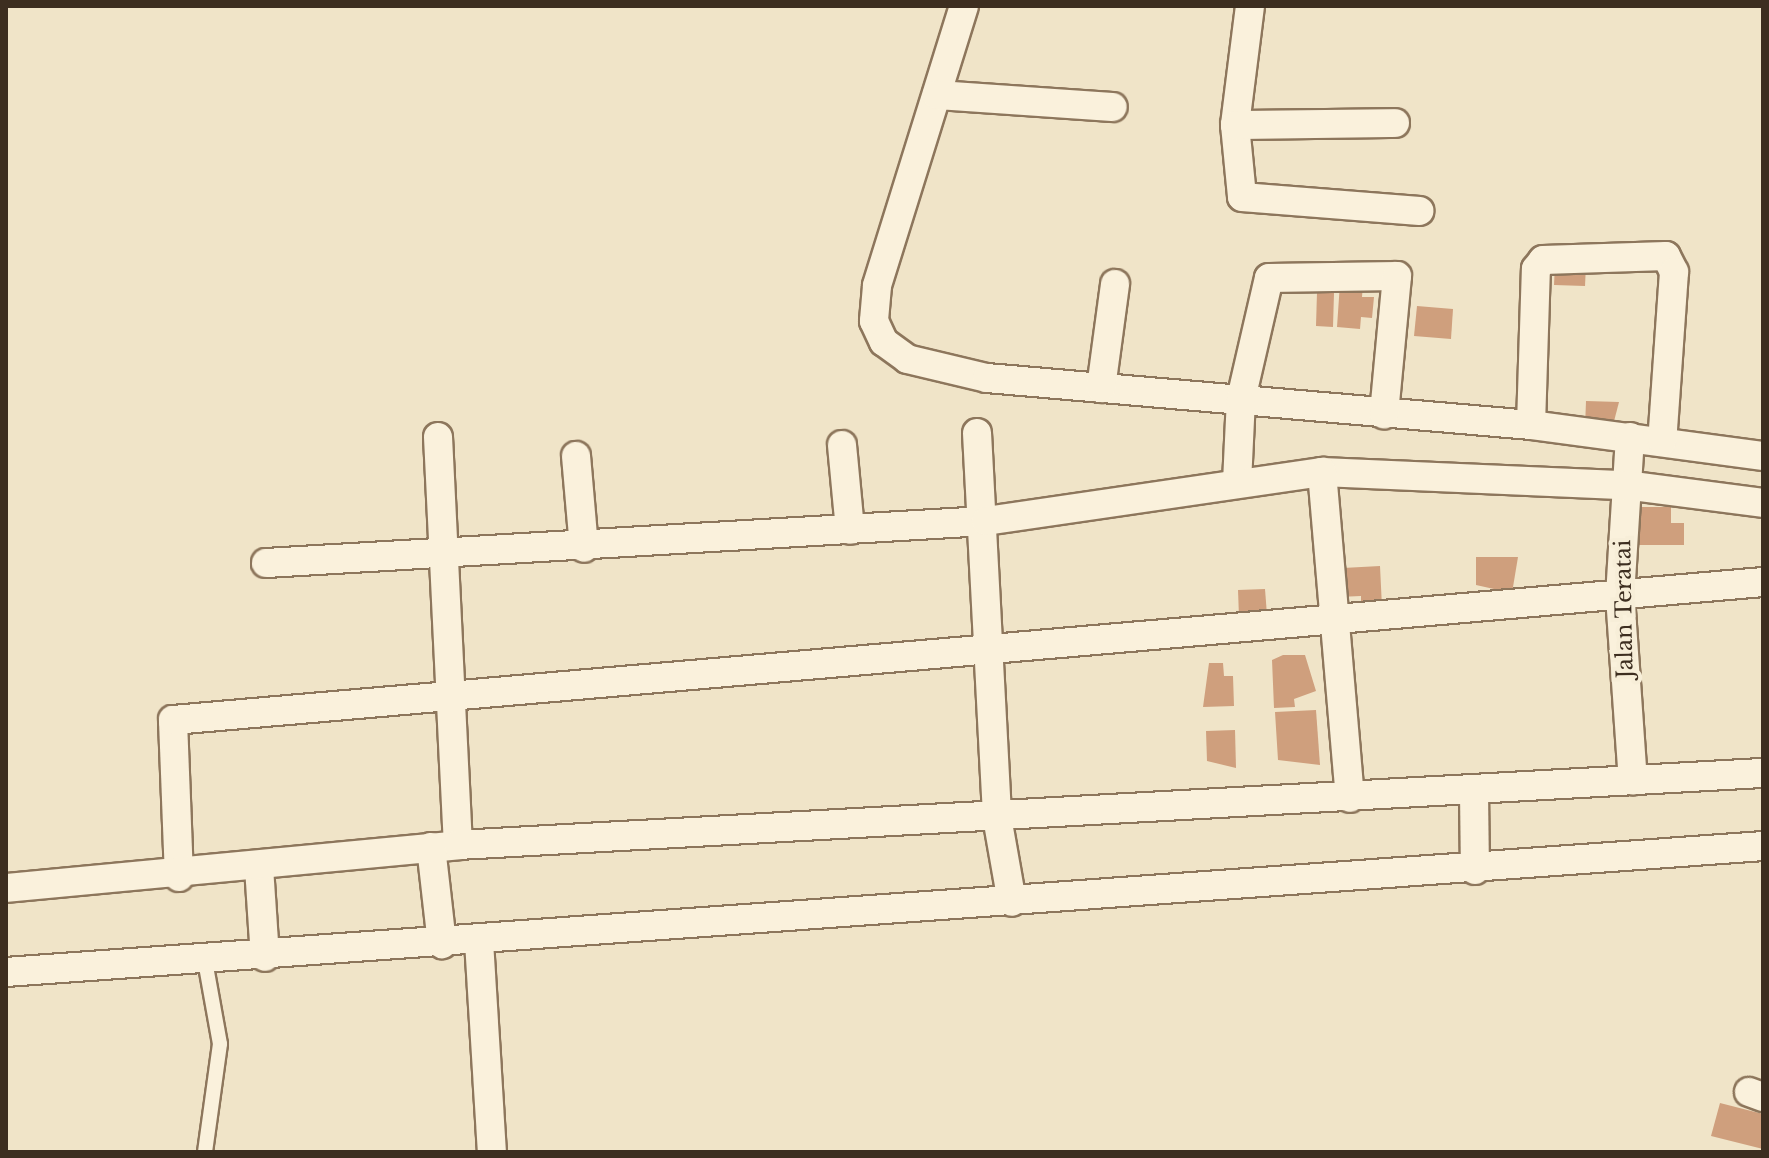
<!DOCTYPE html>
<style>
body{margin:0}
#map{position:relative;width:1769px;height:1158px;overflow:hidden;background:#f0e4c8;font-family:"Libre Baskerville",serif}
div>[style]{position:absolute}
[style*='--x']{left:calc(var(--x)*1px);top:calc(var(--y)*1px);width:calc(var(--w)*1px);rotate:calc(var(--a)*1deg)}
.building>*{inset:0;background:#cf9f7d}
.roads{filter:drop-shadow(2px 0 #8d765c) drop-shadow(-2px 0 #8d765c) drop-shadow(0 2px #8d765c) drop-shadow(0 -2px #8d765c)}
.lane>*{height:14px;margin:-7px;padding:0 7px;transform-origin:7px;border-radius:7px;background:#faf1dc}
.street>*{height:28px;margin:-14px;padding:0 14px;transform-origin:14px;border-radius:14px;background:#faf1dc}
span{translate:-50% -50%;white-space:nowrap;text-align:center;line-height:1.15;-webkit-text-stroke:8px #f7eed8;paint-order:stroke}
.street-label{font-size:22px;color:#3d2e20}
.frame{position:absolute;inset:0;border:8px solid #3d2e20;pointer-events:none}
</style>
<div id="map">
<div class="building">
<div style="clip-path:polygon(1555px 264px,1586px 265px,1585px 286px,1554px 285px)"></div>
<div style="clip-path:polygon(1340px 283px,1363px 284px,1362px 297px,1374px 297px,1372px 318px,1361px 317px,1360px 329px,1337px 327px)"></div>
<div style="clip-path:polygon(1317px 292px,1334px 293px,1333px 327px,1316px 326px)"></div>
<div style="clip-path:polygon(1417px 306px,1453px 309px,1451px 339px,1414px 336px)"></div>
<div style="clip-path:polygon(1586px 401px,1619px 402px,1612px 429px,1585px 428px)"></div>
<div style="clip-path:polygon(1630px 507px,1671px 507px,1671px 523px,1684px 523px,1684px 545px,1630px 545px)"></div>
<div style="clip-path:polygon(1476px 557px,1518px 557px,1512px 593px,1476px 585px)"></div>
<div style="clip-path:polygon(1380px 566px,1382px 607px,1361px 609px,1361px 596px,1338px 597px,1343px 568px)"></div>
<div style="clip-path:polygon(1265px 589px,1267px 615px,1239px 617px,1238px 590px)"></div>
<div style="clip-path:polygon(1283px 655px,1305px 655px,1316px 691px,1294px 699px,1295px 707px,1274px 708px,1272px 660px)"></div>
<div style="clip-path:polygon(1209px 663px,1223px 663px,1224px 676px,1233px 676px,1234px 706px,1203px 707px)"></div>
<div style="clip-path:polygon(1316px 710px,1320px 765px,1278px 760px,1275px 712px)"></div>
<div style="clip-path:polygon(1235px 730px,1236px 768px,1207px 761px,1206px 731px)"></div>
<div style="clip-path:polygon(1720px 1103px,1763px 1114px,1763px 1149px,1711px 1136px)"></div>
</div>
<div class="roads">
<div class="lane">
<div style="--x:205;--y:1152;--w:109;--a:-82.1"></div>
<div style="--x:220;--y:1044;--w:84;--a:-100.2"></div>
</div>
<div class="street">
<div style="--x:964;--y:6;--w:293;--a:107.3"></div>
<div style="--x:877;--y:286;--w:35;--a:95"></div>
<div style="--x:874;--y:321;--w:23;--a:65"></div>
<div style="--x:884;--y:342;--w:29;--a:36"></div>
<div style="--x:907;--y:359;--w:82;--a:13.4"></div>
<div style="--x:987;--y:378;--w:546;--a:4.94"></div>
<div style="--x:1531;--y:425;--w:234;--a:7.6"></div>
<div style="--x:1250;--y:6;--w:120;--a:97.2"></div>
<div style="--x:1235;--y:125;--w:72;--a:84.4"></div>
<div style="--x:1242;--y:197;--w:178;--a:4.5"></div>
<div style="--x:937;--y:95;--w:176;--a:3.9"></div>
<div style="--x:1235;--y:125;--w:160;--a:-0.7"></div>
<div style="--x:1101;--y:388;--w:105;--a:-82.3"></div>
<div style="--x:1531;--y:425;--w:156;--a:-88.2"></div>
<div style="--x:1536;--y:269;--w:11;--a:-52"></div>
<div style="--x:1543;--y:260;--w:123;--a:-1.9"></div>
<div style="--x:1666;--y:256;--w:18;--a:63"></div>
<div style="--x:1674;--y:272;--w:170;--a:94"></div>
<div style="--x:977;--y:433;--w:385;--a:87"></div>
<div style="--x:997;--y:817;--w:86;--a:80"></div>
<div style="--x:438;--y:437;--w:408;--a:87.2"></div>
<div style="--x:1630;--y:437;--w:159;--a:93.6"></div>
<div style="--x:1620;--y:596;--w:185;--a:86"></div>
<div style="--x:842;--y:445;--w:85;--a:84.6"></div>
<div style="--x:576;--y:456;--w:92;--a:85"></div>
<div style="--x:1322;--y:472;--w:303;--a:2.5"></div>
<div style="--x:1625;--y:485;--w:139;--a:7.4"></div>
<div style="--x:1237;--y:483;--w:84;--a:-87.3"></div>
<div style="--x:1241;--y:399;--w:124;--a:-77"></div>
<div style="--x:1269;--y:278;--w:128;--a:-0.9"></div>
<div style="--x:1397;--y:276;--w:139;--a:95.4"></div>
<div style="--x:266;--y:563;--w:721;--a:-3.34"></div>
<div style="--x:986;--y:521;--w:340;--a:-8.3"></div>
<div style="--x:1322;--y:472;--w:327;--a:85.1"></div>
<div style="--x:1474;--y:792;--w:78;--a:89.3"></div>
<div style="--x:431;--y:847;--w:98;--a:83.5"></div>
<div style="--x:259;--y:867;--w:90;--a:86.2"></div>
<div style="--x:179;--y:877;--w:157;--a:-92.2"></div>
<div style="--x:173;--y:720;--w:1596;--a:-4.96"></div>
<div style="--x:6;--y:888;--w:454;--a:-5.4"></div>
<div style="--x:458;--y:845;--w:1307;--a:-3.16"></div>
<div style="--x:479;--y:941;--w:211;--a:86.5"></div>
<div style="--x:6;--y:972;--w:1762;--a:-4.1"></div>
<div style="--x:1749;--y:1092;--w:15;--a:20"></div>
</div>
</div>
<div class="street-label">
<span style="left:1624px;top:609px;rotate:-91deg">Jalan Teratai</span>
</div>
<div class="frame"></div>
</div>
